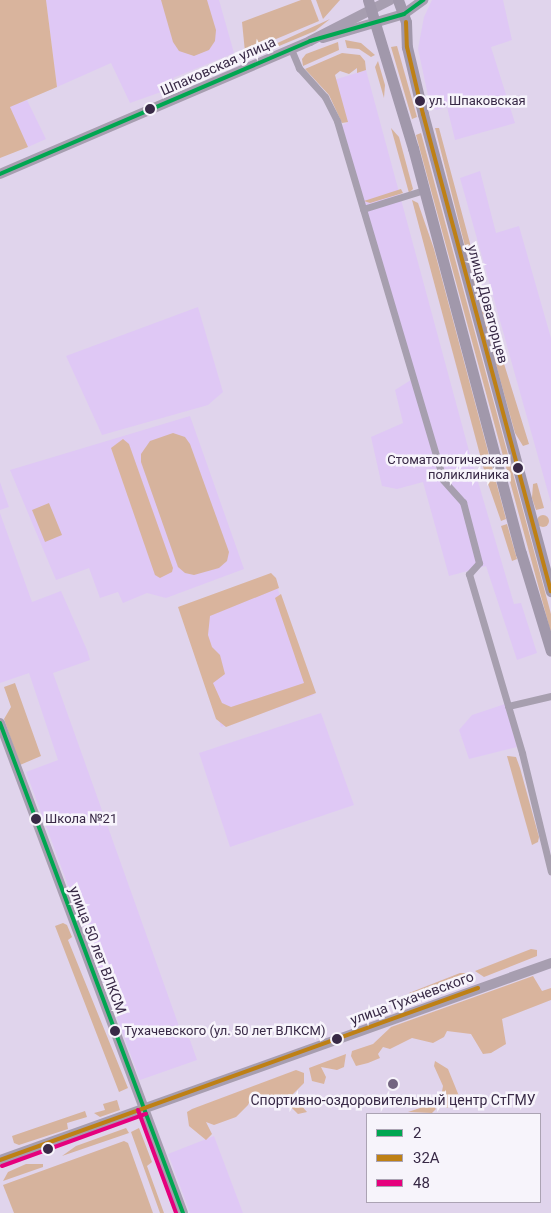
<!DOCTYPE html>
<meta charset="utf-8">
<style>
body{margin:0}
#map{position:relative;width:551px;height:1213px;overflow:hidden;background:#e0d4ec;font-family:Roboto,sans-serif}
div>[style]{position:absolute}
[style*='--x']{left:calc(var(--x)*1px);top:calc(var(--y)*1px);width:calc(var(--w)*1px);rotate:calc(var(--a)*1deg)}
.built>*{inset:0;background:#dfc8f5}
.green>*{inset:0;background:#d6b39d}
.round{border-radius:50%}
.forest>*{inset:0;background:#d9b49d}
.street>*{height:7px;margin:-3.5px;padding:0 3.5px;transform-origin:3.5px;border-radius:3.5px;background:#a79faf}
.secondary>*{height:10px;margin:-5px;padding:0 5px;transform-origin:5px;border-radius:5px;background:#a79eb0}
.primary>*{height:11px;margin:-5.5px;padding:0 5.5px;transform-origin:5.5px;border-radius:5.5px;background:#a198ab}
.bus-1>*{height:4px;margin:-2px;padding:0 2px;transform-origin:2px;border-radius:2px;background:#00a651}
.bus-2>*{height:4px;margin:-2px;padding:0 2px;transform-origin:2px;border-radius:2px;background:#be8015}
.bus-3>*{height:4px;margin:-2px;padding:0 2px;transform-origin:2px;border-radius:2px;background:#e5007d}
.dots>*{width:14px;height:14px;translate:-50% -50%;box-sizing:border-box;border:2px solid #f7f4fb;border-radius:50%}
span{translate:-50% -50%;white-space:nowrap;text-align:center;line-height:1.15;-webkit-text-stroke:5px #f7f4fb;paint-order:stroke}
.bus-label{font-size:13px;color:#382946}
.left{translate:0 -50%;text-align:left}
.right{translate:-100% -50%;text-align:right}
.street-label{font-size:14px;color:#382946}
.poi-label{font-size:14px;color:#382946}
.legend{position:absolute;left:366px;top:1113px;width:175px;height:90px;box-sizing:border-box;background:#f7f4fb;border:1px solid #aba3b3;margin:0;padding:6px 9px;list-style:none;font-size:15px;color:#382946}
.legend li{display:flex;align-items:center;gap:10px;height:25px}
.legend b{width:25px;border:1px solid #aba3b3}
</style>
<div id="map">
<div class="built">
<div style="clip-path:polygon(46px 0,219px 0,234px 53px,173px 78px,175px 87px,130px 103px,111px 63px,57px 87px)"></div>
<div style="clip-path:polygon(432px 0,503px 0,512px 40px,491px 47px,515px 123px,455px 140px,447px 107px,436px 110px,430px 105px,418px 49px,424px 17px)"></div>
<div style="clip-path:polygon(366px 70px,469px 451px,514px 604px,521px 603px,537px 653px,517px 660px,486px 566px,449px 576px,423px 482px,397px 489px,382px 486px,371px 437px,403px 423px,395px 390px,414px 378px,342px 125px,347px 123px,334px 80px)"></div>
<div style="clip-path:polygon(27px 100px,46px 139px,28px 147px,9px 107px)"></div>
<div style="clip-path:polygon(480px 171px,496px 233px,519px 226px,551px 338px,551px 503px,460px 178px)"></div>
<div style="clip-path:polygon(198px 307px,223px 392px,208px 405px,102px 435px,66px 356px)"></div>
<div style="clip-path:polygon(190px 416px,244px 569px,166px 598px,147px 593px,123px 603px,118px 592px,100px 598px,89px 568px,56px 580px,10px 470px)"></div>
<div style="clip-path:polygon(0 482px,9px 507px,0 510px)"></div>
<div style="clip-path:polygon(0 513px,32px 602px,61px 591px,87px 650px,90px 660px,53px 673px,180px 1029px,190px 1040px,197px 1060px,140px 1080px,26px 772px,58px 760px,29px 673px,0 683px)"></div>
<div style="clip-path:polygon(274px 578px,314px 695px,221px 727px,181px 610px)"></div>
<div style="clip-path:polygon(505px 704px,517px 747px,469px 759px,459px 730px,472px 715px)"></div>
<div style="clip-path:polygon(321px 713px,354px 805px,230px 847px,199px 753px)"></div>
<div style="clip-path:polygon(214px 1136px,243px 1213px,190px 1213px,168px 1154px)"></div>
</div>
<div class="green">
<div style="clip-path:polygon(161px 0,207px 0,216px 30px,215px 41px,209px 50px,194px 56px,179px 51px,173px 42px)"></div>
<div style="clip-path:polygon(301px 0,311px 0,319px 21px,245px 52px,242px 22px)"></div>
<div style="clip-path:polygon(316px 0,340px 0,323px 19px)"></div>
<div style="clip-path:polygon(330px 19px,315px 31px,248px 59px,247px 57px)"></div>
<div style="clip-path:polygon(345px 40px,361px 43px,375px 55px,371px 57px,359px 49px,347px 48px)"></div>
<div style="clip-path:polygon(338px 42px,339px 50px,303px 66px,302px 59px,306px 54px)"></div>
<div style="clip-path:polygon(397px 46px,417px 117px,412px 119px,391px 47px)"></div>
<div style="clip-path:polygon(342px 53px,360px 55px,365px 61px,366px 70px,357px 73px,357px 68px,349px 74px,340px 71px,335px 75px,348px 122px,342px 123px,329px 95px,305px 69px)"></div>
<div style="clip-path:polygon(378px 61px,385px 85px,384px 98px,375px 67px)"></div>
<div style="clip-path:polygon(391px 128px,399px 137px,413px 189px,409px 193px)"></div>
<div style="clip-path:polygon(435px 128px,439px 128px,492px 325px,529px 444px,523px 446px,515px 433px,485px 325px)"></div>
<div style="clip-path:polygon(421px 133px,551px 614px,551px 633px,416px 135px)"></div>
<div style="clip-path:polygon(401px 189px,403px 193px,370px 203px,364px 201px)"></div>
<div style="clip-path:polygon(412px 200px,418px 203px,434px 249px,506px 519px,501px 521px,487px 481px)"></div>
<div style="clip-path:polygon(173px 433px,185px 437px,190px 444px,229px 552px,227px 561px,219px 568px,194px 575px,185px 573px,178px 567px,141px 462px,141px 454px,150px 441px)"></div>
<div style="clip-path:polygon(537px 483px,544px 508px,536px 510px,532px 498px,533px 484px)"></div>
<div style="clip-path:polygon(49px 503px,62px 535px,45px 542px,32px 510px)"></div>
<div class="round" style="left:537px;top:515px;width:12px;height:12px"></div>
<div style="clip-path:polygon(507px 524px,517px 559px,512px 561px,501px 526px)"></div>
<div style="clip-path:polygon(15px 683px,41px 756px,20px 765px,4px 719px,11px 707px,4px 687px)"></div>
<div style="clip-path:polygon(507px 756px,516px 757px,520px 768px,539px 837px,538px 842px,532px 845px)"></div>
<div style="clip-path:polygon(63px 923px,67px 925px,72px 937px,68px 940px,128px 1088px,119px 1092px,55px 926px)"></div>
<div style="clip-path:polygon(117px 1100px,120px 1110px,100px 1117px,94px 1113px,105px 1110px,103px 1104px)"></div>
<div style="clip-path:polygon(85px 1111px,87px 1117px,67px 1123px,68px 1129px,19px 1145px,14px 1143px,12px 1136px)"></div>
<div style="clip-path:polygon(126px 1128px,129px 1133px,62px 1156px,76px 1146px)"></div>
<div style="clip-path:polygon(139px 1128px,152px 1162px,147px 1166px,164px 1213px,160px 1213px,131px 1132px)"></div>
<div style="clip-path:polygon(124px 1141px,128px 1143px,153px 1213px,14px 1213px,3px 1185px)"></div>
<div style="clip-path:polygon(26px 1164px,43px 1164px,43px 1167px,3px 1181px,8px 1172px)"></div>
</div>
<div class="forest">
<div style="clip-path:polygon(0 0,46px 0,57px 87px,10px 107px,28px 147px,0 158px)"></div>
<div style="clip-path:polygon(123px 439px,129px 444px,173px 568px,172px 572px,160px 578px,155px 575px,111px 448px)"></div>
<div style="clip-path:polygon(271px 573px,276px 578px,279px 588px,210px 616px,208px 635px,212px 647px,220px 655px,225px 674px,213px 683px,222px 703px,231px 707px,304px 683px,275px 598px,281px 594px,316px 693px,226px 727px,216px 719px,178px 607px)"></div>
<div style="clip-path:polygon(531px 949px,537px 950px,537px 956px,484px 977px,475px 971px)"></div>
<div style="clip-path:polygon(460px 973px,469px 973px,470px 981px,416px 998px,409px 993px)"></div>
<div style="clip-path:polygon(533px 976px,542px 991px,551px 988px,551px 1000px,502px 1019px,506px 1044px,491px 1053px,483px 1054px,471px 1034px,447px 1031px,444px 1037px,433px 1043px,412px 1038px,390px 1049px,383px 1047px,378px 1054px,380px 1058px,368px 1063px,356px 1066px,351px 1056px,352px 1051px,373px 1044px,391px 1027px)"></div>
<div style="clip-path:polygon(346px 1054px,344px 1067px,337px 1070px,321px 1067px,326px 1077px,324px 1084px,312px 1081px,309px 1068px)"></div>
<div style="clip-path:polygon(435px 1061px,448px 1069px,461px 1101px,447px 1108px,440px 1102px,443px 1086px,434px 1066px)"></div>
<div style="clip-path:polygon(296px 1070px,304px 1073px,304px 1083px,292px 1095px,307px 1112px,298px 1114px,284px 1100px,271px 1104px,262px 1100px,258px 1093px,253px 1094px,248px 1105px,236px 1117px,214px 1125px,206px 1122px,212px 1134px,206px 1140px,189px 1126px,187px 1112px,192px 1109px)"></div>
<div style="clip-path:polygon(432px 1104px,436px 1109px,432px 1113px,408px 1112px)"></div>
</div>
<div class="street">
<div style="--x:291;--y:49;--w:21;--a:67"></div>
<div style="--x:299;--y:68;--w:39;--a:48"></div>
<div style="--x:325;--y:97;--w:27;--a:63"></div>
<div style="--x:337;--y:121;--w:374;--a:73.5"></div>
<div style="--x:443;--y:480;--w:30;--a:48"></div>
<div style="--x:463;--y:502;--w:63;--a:75.3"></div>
<div style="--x:479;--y:563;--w:15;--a:132"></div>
<div style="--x:469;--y:574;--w:187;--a:73.5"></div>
<div style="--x:522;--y:753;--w:122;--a:76.3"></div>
<div style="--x:363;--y:209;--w:64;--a:-17.3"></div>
<div style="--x:508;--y:706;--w:44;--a:-13.1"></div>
</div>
<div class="secondary">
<div style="--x:323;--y:38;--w:84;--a:-16.5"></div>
<div style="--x:404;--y:14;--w:24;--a:-36"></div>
<div style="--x:0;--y:174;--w:337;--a:-23.2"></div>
<div style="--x:310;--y:41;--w:90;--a:-27.1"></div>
<div style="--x:0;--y:723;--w:523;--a:69.52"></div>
<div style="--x:0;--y:1160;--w:585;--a:-19.67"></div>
</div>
<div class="primary">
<div style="--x:368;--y:0;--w:155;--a:73.1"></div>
<div style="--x:413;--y:148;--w:419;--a:75.1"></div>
<div style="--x:521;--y:553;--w:102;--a:73"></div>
<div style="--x:398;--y:0;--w:23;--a:70"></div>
<div style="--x:406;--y:22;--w:25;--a:88"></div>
<div style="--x:407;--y:47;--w:69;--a:76.6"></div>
<div style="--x:423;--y:114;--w:494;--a:75"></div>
</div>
<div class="bus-1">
<div style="--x:0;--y:174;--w:337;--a:-23.2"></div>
<div style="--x:310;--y:41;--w:98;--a:-16"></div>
<div style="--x:404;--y:14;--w:24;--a:-36"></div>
<div style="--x:0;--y:723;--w:523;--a:69.52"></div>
</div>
<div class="bus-2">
<div style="--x:406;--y:22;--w:25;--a:88"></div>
<div style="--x:407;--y:47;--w:69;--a:76.6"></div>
<div style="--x:423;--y:114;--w:494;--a:75"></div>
<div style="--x:0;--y:1160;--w:508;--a:-19.79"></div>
</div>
<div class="bus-3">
<div style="--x:138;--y:1110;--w:110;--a:69.7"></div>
<div style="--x:2;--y:1166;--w:153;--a:-19.9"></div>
</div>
<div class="dots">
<div style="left:420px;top:101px;background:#382946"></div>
<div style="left:150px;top:109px;background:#382946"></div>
<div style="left:518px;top:468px;background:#382946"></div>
<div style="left:36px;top:819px;background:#382946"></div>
<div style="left:115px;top:1031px;background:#382946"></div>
<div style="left:337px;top:1039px;background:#382946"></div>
<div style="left:393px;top:1084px;background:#736580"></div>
<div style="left:48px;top:1149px;background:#382946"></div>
</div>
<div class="bus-label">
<span class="left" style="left:429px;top:101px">ул. Шпаковская</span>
<span class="right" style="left:509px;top:468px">Стоматологическая<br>поликлиника</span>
<span class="left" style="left:45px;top:819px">Школа №21</span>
<span class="left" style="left:124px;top:1031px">Тухачевского (ул. 50 лет ВЛКСМ)</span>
</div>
<div class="street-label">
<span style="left:218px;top:66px;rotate:-24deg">Шпаковская улица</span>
<span style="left:488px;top:304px;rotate:75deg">улица Доваторцев</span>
<span style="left:98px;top:950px;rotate:69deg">улица 50 лет ВЛКСМ</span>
<span style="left:412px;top:998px;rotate:-20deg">улица Тухачевского</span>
</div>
<div class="poi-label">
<span style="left:393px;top:1100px">Спортивно-оздоровительный центр СтГМУ</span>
</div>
<ul class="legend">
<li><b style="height:6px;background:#00a651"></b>2</li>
<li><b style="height:6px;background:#be8015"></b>32A</li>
<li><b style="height:6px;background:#e5007d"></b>48</li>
</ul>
</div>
